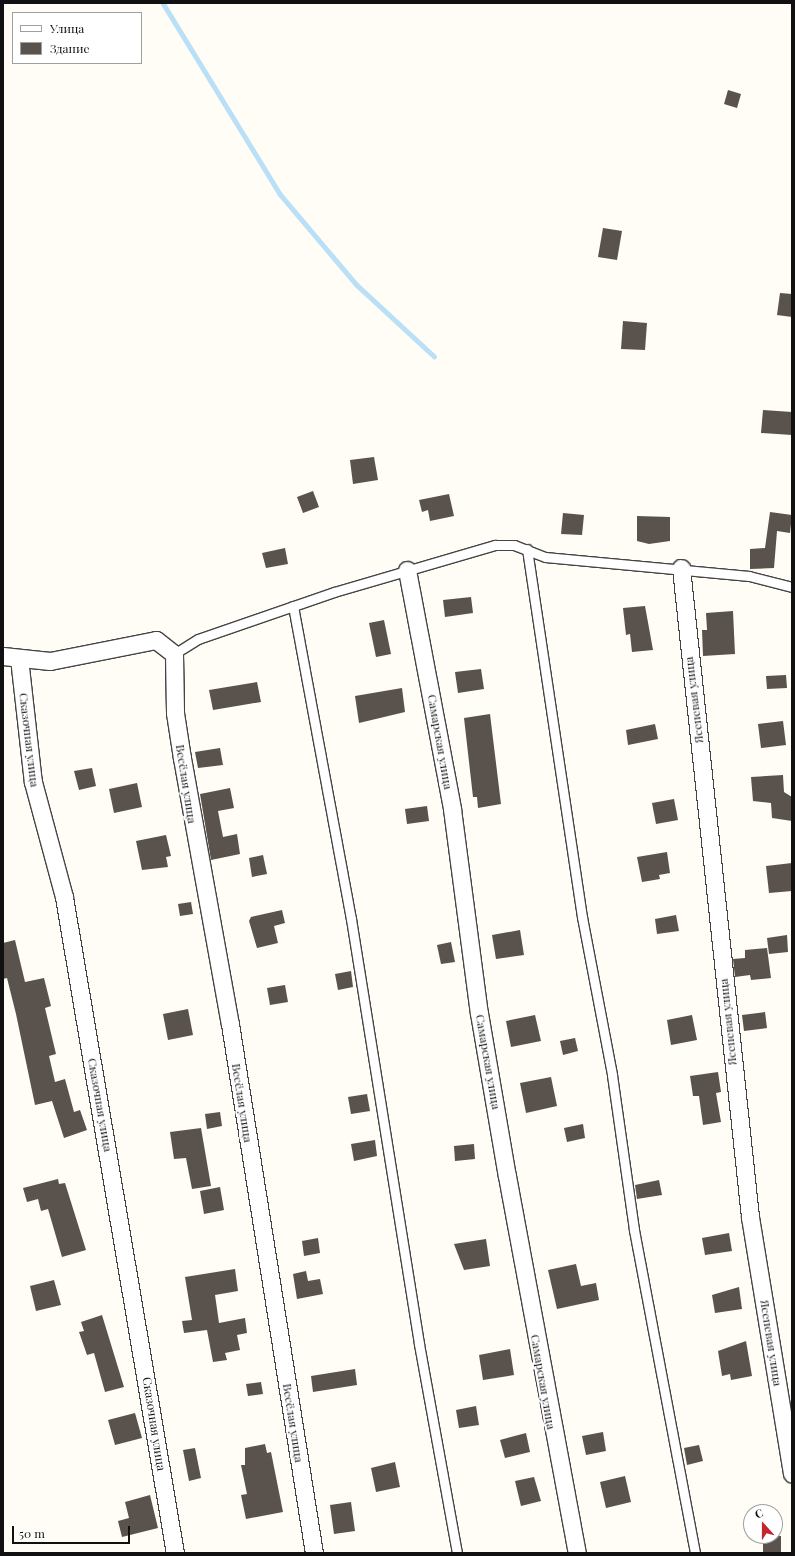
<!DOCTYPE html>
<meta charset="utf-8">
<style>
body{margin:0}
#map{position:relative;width:795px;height:1556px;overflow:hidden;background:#fffdf5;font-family:"Playfair Display",serif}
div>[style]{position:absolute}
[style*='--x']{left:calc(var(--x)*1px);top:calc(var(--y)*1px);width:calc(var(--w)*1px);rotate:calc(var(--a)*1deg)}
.stream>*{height:4.5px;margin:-2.25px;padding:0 2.25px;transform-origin:2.25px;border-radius:2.25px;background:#b9e0f7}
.building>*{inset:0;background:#5a524d}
.roads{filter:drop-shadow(1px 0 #444) drop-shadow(-1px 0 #444) drop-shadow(0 1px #444) drop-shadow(0 -1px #444)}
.service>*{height:9px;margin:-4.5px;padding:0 4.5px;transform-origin:4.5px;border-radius:4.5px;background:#fff}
.minor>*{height:17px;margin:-8.5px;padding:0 8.5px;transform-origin:8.5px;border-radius:8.5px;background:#fff}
span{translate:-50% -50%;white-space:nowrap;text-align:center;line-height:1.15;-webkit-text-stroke:4px #fff;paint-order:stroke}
.street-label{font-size:12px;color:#111}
.frame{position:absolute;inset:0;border:4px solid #111;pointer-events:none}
.legend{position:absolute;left:12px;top:12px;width:130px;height:52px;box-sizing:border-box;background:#fff;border:1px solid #a0a0a0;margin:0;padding:5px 7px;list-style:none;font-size:12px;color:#111}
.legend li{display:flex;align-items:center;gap:8px;height:20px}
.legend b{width:20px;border:1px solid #a0a0a0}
.north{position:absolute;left:743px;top:1504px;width:40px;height:40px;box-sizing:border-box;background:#fff;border:1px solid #a0a0a0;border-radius:50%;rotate:339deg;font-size:11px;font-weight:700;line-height:16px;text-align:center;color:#111}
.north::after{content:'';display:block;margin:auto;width:14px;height:18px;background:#c4262e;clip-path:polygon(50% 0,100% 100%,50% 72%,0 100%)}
.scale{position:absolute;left:12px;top:1526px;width:118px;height:18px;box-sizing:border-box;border:2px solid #111;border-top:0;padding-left:5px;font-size:12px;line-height:14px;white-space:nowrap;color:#111;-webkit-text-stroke:3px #fff;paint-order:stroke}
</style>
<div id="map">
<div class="stream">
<div style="--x:163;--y:3;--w:224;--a:58.5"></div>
<div style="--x:280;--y:194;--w:119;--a:49.8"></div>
<div style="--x:357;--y:285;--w:105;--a:42.7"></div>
</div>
<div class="building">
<div style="clip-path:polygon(728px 90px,741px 94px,737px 108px,724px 104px)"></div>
<div style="clip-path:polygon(603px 228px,622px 231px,617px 260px,598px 257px)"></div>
<div style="clip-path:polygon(780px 293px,792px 294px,792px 317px,777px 315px)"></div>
<div style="clip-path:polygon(623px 321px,647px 323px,645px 350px,621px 349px)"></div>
<div style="clip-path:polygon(763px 410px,792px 412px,792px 435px,761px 433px)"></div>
<div style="clip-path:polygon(374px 457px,378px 480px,353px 484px,350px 460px)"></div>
<div style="clip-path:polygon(313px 491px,319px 507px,303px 513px,297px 497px)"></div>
<div style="clip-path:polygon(449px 494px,454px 516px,430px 521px,428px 510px,422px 512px,419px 500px)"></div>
<div style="clip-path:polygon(770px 512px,792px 515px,790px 533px,777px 531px,774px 568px,750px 569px,750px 549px,765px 548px)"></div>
<div style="clip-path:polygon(563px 513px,584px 515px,582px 535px,561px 534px)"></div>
<div style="clip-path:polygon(637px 516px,670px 517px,670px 541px,649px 544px,637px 541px)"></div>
<div style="clip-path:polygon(285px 548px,288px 564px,266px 568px,262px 553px)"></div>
<div style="clip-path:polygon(471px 597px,473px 613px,445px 617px,443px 600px)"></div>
<div style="clip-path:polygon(645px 606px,653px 650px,632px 652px,630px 634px,626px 635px,623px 608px)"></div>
<div style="clip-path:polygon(733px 611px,735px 654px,703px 656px,702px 630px,707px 630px,706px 613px)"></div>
<div style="clip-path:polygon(384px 620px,391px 654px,376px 657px,369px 623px)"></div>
<div style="clip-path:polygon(481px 669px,484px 689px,458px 693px,455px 672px)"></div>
<div style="clip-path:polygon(786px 675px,787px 688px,767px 689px,766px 676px)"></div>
<div style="clip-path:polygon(257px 682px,261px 702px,213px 710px,209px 690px)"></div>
<div style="clip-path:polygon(402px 688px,405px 712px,359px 723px,355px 696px)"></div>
<div style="clip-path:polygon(490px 714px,501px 804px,478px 808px,477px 797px,473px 797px,464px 718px)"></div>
<div style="clip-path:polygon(783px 721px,786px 745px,761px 748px,758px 724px)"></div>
<div style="clip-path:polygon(655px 724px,658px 739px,628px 745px,626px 730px)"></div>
<div style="clip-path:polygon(220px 748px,223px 765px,198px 768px,195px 752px)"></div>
<div style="clip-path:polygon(92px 768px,96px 786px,79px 790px,74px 771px)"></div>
<div style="clip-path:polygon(783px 775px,784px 792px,792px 797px,792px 821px,772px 818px,771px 803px,753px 801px,751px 777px)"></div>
<div style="clip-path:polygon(137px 783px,142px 807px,114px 813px,109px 789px)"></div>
<div style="clip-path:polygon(230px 788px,234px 808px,218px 811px,223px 837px,237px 834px,240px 854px,211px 860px,200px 794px)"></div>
<div style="clip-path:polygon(674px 799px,678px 820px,656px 824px,652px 803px)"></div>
<div style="clip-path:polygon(427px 806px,429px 821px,407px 824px,405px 809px)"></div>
<div style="clip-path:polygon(166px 835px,171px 856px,166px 857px,168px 867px,142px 870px,136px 841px)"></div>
<div style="clip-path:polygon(667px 852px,670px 873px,659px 875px,660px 879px,642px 882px,637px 857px)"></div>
<div style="clip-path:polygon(263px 855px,267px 874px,252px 877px,249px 858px)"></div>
<div style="clip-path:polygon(792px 863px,792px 891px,769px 893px,766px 866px)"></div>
<div style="clip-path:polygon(191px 902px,193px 914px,180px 916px,178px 904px)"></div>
<div style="clip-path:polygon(282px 910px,285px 923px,274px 926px,278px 943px,257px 948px,249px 921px,251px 917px)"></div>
<div style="clip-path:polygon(676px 915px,679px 931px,657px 934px,655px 919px)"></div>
<div style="clip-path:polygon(520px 930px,524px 955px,496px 959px,492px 935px)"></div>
<div style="clip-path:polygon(787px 935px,788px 952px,769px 954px,767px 938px)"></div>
<div style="clip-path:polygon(15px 940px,25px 982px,44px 978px,51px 1006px,45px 1008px,56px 1054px,49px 1056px,55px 1082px,65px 1079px,74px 1112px,80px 1110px,87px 1130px,64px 1138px,52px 1101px,35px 1105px,16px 1014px,7px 978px,3px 979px,3px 943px)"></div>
<div style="clip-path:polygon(451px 942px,455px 962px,441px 964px,437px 945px)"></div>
<div style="clip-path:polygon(767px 948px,771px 978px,751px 980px,750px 975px,735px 977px,733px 959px,745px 958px,745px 950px)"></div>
<div style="clip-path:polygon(351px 971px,353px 987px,338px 990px,335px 974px)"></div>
<div style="clip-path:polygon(285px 985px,288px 1002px,270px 1005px,267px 988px)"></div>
<div style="clip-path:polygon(188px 1009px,193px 1035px,168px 1040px,163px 1014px)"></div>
<div style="clip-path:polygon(765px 1012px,767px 1028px,744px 1031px,742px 1015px)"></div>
<div style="clip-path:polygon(535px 1015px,541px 1041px,511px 1047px,506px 1021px)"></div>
<div style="clip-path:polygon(692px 1015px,697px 1040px,671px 1045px,667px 1020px)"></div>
<div style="clip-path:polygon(575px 1038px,578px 1051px,563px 1055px,560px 1041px)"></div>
<div style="clip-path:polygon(718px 1072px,721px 1092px,716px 1093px,721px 1122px,703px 1125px,699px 1096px,693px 1096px,690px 1076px)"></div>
<div style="clip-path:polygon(551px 1077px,557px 1106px,526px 1113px,520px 1083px)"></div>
<div style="clip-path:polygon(367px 1094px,370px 1111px,351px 1114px,348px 1097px)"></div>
<div style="clip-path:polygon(220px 1112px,222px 1126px,207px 1129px,205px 1114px)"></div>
<div style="clip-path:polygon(583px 1124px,585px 1138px,567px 1142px,564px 1128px)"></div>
<div style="clip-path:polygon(201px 1128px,211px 1186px,192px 1189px,186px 1158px,174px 1159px,170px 1132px)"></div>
<div style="clip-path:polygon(375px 1140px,377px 1156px,354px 1161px,351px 1144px)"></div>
<div style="clip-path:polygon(474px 1144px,475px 1159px,455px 1161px,454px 1146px)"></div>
<div style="clip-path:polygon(58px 1179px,59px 1184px,65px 1183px,86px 1250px,62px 1257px,48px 1209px,41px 1211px,38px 1199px,27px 1202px,23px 1188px)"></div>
<div style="clip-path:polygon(659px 1180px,662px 1195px,637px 1199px,635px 1185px)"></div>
<div style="clip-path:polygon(220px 1187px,224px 1210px,204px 1214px,200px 1191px)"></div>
<div style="clip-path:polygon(729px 1233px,732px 1251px,705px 1255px,702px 1238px)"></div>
<div style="clip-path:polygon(318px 1238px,320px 1253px,304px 1256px,302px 1241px)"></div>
<div style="clip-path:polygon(486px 1239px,490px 1266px,464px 1270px,454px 1244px)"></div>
<div style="clip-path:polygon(576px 1264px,581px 1286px,596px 1283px,599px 1300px,557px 1309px,548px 1270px)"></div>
<div style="clip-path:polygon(235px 1269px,238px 1291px,215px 1295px,219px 1323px,245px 1318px,247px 1333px,237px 1335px,240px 1350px,225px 1353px,227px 1360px,213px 1362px,207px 1330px,184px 1333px,182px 1321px,192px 1320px,185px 1277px)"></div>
<div style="clip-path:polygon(306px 1271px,308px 1281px,320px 1279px,323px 1294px,297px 1299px,293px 1274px)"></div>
<div style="clip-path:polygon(54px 1280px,61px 1305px,36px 1311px,30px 1286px)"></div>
<div style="clip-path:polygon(739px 1287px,742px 1309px,715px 1313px,712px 1295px)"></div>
<div style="clip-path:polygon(102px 1315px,124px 1387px,105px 1392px,94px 1353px,87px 1355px,79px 1332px,84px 1331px,81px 1322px)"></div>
<div style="clip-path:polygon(746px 1341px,752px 1376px,731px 1380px,730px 1374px,722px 1376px,718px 1351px)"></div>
<div style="clip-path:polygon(510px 1349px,514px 1375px,483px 1380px,479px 1355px)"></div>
<div style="clip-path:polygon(355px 1369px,357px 1385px,313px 1392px,311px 1376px)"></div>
<div style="clip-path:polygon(261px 1382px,263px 1394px,248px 1396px,246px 1384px)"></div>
<div style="clip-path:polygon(476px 1406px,479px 1425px,459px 1428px,456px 1410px)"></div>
<div style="clip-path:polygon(135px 1413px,142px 1438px,115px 1445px,108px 1420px)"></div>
<div style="clip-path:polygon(603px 1432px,606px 1451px,586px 1455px,582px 1436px)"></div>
<div style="clip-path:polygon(526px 1433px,530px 1452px,505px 1458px,500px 1440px)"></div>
<div style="clip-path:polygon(265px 1444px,267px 1453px,271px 1452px,283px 1512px,246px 1519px,241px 1495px,247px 1494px,241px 1465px,245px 1465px,245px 1448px)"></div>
<div style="clip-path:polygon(699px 1445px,703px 1461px,687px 1465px,684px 1448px)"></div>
<div style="clip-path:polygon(195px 1448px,201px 1478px,189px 1481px,183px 1450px)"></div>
<div style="clip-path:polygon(395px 1462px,400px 1487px,376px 1492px,371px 1468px)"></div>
<div style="clip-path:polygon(625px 1476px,631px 1502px,606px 1508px,600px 1482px)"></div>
<div style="clip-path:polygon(534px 1477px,541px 1501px,521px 1506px,515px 1481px)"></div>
<div style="clip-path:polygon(150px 1495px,158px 1528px,122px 1537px,118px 1521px,129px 1518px,125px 1502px)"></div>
<div style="clip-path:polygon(351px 1502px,355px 1531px,334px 1534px,330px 1505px)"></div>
<div style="clip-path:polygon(763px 1536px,781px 1536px,781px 1553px,763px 1553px)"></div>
</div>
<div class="roads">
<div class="service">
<div style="--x:527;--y:549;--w:372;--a:81.5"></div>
<div style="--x:582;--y:917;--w:161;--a:79.2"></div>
<div style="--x:612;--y:1075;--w:157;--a:81.9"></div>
<div style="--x:634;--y:1230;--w:329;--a:79.3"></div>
<div style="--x:293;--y:606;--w:318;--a:79.5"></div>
<div style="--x:351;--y:919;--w:430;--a:80.9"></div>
<div style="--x:419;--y:1344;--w:212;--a:79.7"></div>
<div style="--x:174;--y:654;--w:28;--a:-32"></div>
<div style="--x:198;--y:639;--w:144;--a:-19.1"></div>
<div style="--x:334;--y:592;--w:168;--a:-16.3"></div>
<div style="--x:495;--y:545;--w:19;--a:0"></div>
<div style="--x:514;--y:545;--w:33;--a:21"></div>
<div style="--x:545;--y:557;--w:205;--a:5.3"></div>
<div style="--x:749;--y:576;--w:44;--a:14.3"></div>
</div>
<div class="minor">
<div style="--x:681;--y:568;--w:653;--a:83.93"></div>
<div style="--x:750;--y:1217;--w:260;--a:80.7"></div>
<div style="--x:407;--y:570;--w:243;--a:79.3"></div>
<div style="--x:452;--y:809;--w:206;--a:82.5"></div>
<div style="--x:479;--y:1013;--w:165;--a:80.3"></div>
<div style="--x:507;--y:1176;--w:383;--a:79.5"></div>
<div style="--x:3;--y:656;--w:47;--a:6.1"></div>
<div style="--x:50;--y:661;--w:108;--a:-11.2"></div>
<div style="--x:156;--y:640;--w:23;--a:38"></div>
<div style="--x:174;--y:654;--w:59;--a:89"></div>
<div style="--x:175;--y:713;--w:46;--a:81.2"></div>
<div style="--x:182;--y:758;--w:270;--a:79.8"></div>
<div style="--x:230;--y:1024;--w:536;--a:80.98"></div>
<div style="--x:19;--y:658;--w:125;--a:83.6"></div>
<div style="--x:33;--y:782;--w:119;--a:74.9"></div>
<div style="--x:64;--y:897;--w:665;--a:80.4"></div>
</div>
</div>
<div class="street-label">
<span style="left:694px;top:700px;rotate:-97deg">Ясеневая улица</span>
<span style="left:29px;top:740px;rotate:83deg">Сказочная улица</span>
<span style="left:440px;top:742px;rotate:80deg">Самарская улица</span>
<span style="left:186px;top:784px;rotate:81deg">Весёлая улица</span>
<span style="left:728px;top:1022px;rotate:-96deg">Ясеневая улица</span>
<span style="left:488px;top:1062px;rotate:80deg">Самарская улица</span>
<span style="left:242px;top:1103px;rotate:81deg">Весёлая улица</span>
<span style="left:100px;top:1105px;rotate:80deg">Сказочная улица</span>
<span style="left:771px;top:1343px;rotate:81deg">Ясеневая улица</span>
<span style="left:543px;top:1382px;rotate:80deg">Самарская улица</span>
<span style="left:293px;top:1423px;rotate:81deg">Весёлая улица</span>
<span style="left:154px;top:1424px;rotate:81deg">Сказочная улица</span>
</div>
<div class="frame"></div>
<ul class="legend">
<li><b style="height:5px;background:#fff"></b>Улица</li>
<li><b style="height:11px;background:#5a524d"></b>Здание</li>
</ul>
<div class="north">С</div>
<div class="scale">50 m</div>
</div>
